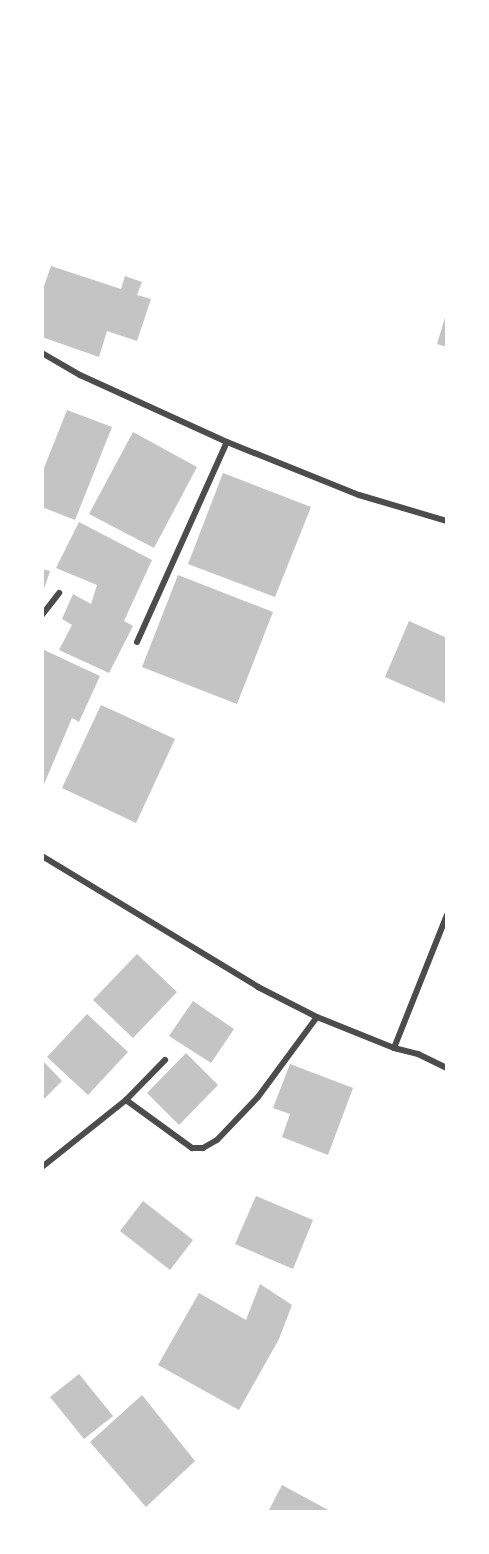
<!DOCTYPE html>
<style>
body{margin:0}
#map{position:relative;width:489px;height:1554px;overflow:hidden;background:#fff;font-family:"Nunito Sans",sans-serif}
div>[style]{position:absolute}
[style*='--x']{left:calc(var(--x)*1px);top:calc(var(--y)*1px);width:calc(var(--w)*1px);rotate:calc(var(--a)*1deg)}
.building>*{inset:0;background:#c4c4c4}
.minor>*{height:6px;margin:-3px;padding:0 3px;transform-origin:3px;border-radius:3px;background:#4c4c4c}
span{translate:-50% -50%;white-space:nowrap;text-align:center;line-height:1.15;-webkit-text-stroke:5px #fff;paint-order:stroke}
.frame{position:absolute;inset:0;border:44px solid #fff;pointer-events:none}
</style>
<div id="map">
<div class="building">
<div style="clip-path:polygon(51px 266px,121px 289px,125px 276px,142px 282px,137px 295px,151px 299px,137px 341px,107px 331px,99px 357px,42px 337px,42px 292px)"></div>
<div style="clip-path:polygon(447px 311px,447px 347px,437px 344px)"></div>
<div style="clip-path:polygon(67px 410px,112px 427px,75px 520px,42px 507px,42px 473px)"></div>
<div style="clip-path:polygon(133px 432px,197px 467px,154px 548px,89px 514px)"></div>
<div style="clip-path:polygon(223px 473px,311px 507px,275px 597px,188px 564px)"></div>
<div style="clip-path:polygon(79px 522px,152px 560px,124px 621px,133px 626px,109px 673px,59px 650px,72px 625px,62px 619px,73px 594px,91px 604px,97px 585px,56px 568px)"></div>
<div style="clip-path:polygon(42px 569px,50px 571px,42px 595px)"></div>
<div style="clip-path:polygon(178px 575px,273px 612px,237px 704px,142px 667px)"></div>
<div style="clip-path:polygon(409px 621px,447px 638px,447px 704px,385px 677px)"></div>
<div style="clip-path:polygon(42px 649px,100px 676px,79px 722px,72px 718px,42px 789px)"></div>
<div style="clip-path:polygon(101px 705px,175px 739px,136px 823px,62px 788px)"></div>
<div style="clip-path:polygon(137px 954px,177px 992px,133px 1038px,93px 1000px)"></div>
<div style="clip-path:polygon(193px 1001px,234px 1029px,211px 1063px,169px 1036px)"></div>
<div style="clip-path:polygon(87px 1014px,128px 1052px,88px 1095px,47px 1057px)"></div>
<div style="clip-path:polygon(186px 1053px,218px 1085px,179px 1125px,147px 1093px)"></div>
<div style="clip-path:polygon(42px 1060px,62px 1081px,42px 1101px)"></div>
<div style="clip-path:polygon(290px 1064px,353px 1088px,328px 1155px,282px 1137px,290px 1114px,273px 1108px)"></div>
<div style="clip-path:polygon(256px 1196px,313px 1220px,293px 1269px,235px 1244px)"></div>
<div style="clip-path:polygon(143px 1201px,193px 1240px,170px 1270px,120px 1231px)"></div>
<div style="clip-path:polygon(260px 1284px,292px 1305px,279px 1339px,239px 1410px,158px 1365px,199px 1293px,246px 1320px)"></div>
<div style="clip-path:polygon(79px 1374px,113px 1416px,84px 1439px,50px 1397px)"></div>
<div style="clip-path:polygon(142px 1395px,195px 1461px,146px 1507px,90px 1442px)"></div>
<div style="clip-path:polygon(282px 1485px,332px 1512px,268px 1512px)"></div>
</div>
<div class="minor">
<div style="--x:42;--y:353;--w:44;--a:30.1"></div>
<div style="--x:80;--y:375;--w:162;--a:24.5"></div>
<div style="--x:42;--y:615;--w:28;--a:-52"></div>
<div style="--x:137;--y:642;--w:219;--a:-65.8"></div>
<div style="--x:227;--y:442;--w:142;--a:21.9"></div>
<div style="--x:359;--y:495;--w:92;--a:16.5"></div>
<div style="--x:42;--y:856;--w:253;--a:31.2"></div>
<div style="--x:258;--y:987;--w:66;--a:27"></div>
<div style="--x:317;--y:1017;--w:83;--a:21.9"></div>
<div style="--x:394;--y:1048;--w:25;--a:14"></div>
<div style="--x:418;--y:1054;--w:32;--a:26"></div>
<div style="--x:394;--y:1048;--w:143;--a:-68.3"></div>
<div style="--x:126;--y:1100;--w:82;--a:36"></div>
<div style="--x:192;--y:1148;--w:11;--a:0"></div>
<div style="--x:203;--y:1148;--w:16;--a:-30"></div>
<div style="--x:217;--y:1140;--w:59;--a:-46.4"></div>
<div style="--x:258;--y:1097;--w:99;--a:-53.6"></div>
<div style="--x:42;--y:1167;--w:107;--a:-38.6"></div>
<div style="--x:126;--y:1100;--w:56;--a:-45.7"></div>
</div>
<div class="frame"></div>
</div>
